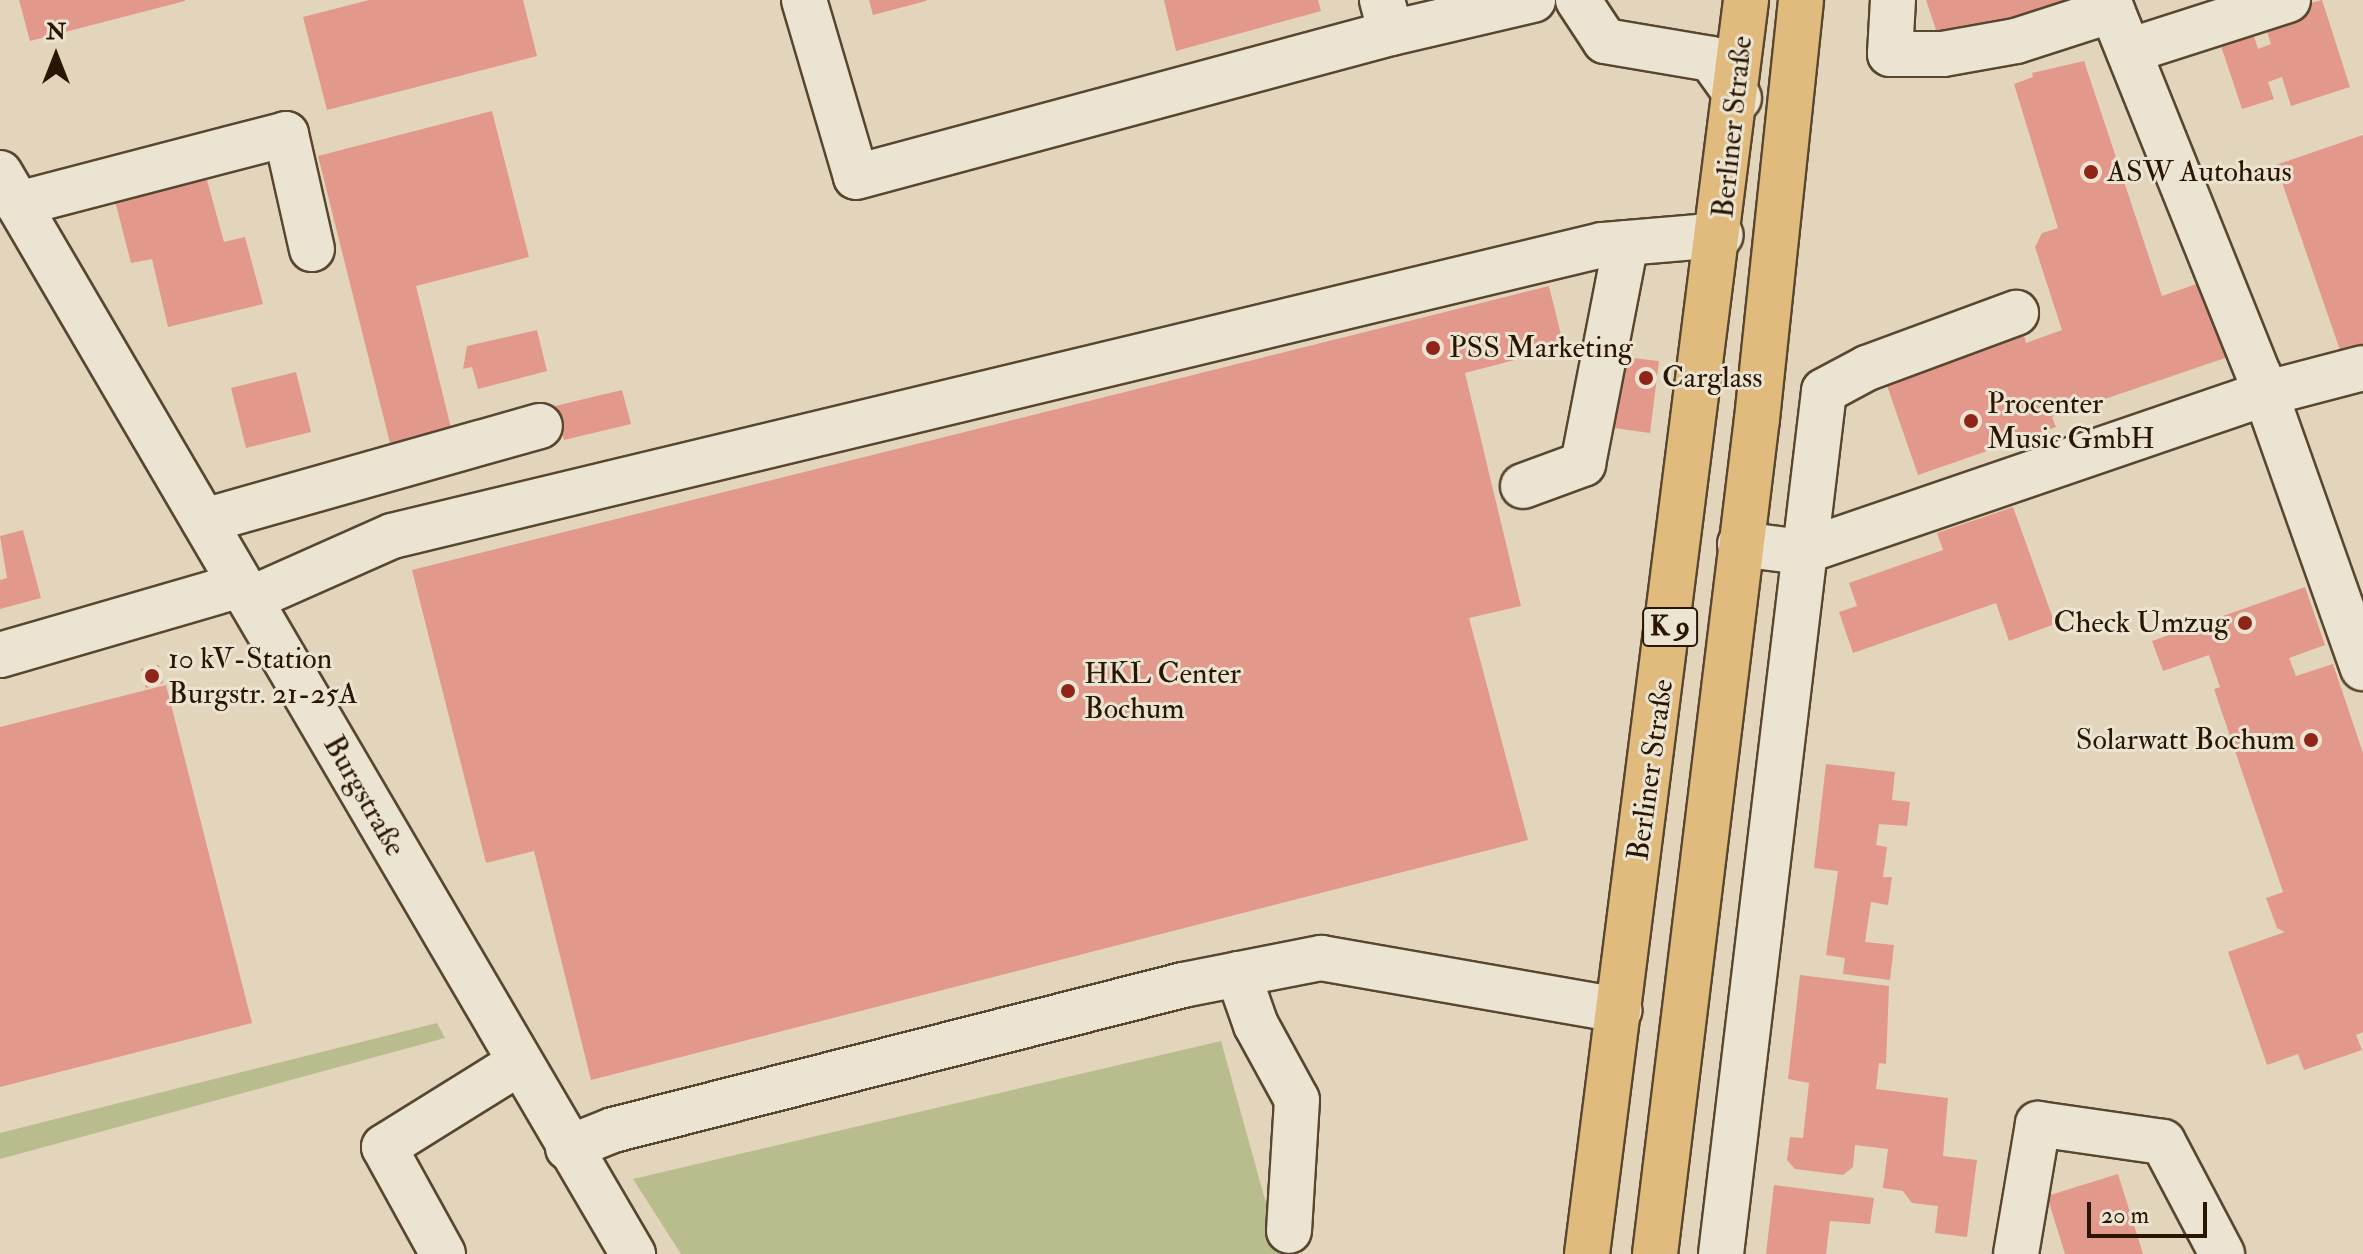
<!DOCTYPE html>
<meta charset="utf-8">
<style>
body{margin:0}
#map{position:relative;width:2363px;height:1254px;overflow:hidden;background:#e2d5bb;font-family:"IM FELL Double Pica",serif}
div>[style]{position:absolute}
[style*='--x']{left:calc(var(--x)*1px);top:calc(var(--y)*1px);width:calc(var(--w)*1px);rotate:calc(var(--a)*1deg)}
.green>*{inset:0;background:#b9bc8c}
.building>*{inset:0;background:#e2998b}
.roads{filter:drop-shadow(2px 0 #58462f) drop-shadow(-2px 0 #58462f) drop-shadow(0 2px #58462f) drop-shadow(0 -2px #58462f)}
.minor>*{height:44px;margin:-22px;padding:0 22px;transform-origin:22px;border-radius:22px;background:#ece4d3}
.major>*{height:44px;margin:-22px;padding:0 22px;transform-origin:22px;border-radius:22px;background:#e1ba7e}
.dots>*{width:22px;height:22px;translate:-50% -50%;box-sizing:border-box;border:4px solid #ece4d3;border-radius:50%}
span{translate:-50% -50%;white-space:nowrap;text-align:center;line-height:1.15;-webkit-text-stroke:6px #ece4d3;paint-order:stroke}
.shield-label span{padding:2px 6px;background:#ece4d3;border:2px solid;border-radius:6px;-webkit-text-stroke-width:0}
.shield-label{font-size:28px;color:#2a1600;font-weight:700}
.street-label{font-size:30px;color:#2a1600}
.poi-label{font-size:30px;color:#2a1600}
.left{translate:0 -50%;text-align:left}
.right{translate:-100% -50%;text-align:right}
.north{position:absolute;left:16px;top:16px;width:80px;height:80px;-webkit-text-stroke:6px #ece4d3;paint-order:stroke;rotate:0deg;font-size:22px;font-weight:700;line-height:32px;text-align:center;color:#2a1600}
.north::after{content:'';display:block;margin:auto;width:28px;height:36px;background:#2a1600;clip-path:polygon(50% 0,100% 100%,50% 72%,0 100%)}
.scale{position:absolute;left:2087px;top:1202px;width:120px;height:36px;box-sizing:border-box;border:4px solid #2a1600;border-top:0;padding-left:10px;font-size:24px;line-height:28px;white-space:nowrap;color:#2a1600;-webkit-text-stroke:6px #ece4d3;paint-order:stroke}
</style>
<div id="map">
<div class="green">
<div style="clip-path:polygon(437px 1023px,445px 1038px,0 1159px,0 1133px)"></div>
<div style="clip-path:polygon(1221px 1041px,1280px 1254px,681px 1254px,633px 1179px)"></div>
</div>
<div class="building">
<div style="clip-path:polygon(19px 0,185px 0,185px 1px,30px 41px)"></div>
<div style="clip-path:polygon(369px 0,523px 0,537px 56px,327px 110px,303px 17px)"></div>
<div style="clip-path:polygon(869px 0,926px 0,926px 1px,873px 15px)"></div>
<div style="clip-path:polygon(1164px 0,1318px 0,1321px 11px,1176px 51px)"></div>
<div style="clip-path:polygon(1926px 0,2065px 0,2067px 6px,1942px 48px)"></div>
<div style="clip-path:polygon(2322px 0,2350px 87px,2291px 106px,2282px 77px,2268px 82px,2274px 99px,2242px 109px,2220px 43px,2253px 33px,2258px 49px,2271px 44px,2262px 16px)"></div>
<div style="clip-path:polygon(2084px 61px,2162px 296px,2202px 282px,2228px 357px,2052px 417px,2056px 427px,1918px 475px,1885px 380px,2023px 332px,2026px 343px,2062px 330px,2035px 247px,2042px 233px,2058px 228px,2014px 84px,2033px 77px,2032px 73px)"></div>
<div style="clip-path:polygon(492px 111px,529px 257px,416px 286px,453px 436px,392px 451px,318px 156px)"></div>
<div style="clip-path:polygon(2363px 135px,2363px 345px,2341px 353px,2276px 165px)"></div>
<div style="clip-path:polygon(205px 173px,224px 242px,245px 237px,263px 304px,168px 327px,152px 259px,131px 263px,113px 193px)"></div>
<div style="clip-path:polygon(1549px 286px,1564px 347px,1465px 373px,1521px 606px,1469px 618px,1528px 840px,591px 1080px,534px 851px,486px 863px,412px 570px)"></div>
<div style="clip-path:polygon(537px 330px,547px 371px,478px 389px,472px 367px,463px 369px,467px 346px)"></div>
<div style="clip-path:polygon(1623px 357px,1659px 361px,1650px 433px,1614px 428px)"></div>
<div style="clip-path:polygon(296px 372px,311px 432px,246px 448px,231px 388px)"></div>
<div style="clip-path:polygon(622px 390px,631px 424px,564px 440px,555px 406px)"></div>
<div style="clip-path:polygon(2013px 507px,2055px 624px,2009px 641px,1996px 603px,1853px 653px,1839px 612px,1857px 606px,1849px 583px,1943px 550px,1937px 533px)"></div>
<div style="clip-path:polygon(23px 530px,41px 598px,0 609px,0 580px,7px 578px,0 536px)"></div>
<div style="clip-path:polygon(2305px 587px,2325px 645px,2289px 658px,2296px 676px,2333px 664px,2363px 753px,2363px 1032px,2356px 1035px,2362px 1050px,2304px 1070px,2298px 1054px,2267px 1065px,2228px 952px,2285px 932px,2277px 928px,2266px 898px,2283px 892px,2214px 689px,2220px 687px,2209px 655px,2163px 671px,2152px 641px)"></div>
<div style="clip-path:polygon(159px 665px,163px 683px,146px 688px,141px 669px)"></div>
<div style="clip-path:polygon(166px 685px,252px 1023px,0 1087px,0 727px)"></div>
<div style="clip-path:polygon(1826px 764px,1895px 772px,1892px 800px,1910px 802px,1907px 826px,1879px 824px,1876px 845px,1887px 847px,1883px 877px,1892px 877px,1888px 905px,1871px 902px,1865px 942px,1894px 945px,1890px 980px,1843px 974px,1845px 958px,1826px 955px,1838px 871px,1814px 868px)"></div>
<div style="clip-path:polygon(1800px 975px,1889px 986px,1886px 1064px,1879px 1063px,1876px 1089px,1948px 1098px,1943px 1156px,1977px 1160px,1967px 1237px,1935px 1233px,1938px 1206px,1912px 1203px,1903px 1191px,1883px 1188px,1888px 1149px,1855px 1145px,1853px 1167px,1843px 1175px,1795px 1169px,1787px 1160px,1790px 1137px,1803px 1138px,1809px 1083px,1788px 1079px)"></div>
<div style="clip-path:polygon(2118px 1174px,2143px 1254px,2065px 1254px,2047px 1196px)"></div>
<div style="clip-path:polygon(1774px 1185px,1874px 1198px,1870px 1224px,1830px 1221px,1826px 1254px,1766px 1254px)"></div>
</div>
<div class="roads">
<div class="minor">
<div style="--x:804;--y:0;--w:184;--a:73.6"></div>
<div style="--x:856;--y:177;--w:554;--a:-15.06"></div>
<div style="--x:1382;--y:0;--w:34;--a:75"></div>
<div style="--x:1391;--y:33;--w:146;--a:-13.1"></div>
<div style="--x:1578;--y:0;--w:49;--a:56.6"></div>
<div style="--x:1605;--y:41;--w:108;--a:9.6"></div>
<div style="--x:1711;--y:59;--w:48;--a:54.3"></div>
<div style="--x:1893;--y:0;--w:54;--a:93.2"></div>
<div style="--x:1890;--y:54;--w:53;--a:0"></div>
<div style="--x:1943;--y:54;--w:74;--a:-10.1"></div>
<div style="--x:2016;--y:41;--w:101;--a:-17.9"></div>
<div style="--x:2112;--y:10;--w:393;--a:68.1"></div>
<div style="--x:2259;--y:375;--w:311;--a:70.5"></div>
<div style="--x:2129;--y:51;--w:167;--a:-17.8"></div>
<div style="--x:0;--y:173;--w:1253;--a:59.65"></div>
<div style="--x:18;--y:204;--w:277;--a:-14.6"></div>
<div style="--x:286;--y:134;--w:118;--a:77.3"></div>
<div style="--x:1523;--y:486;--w:64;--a:-20.1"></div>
<div style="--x:1583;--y:464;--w:225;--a:-79"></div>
<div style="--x:204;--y:521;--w:349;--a:-15.8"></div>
<div style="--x:1740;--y:544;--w:63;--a:7.4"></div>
<div style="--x:1802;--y:552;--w:488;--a:-18.9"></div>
<div style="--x:2264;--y:394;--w:102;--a:-14.7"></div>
<div style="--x:250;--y:599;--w:155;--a:-23.9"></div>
<div style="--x:392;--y:536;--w:1245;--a:-13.52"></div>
<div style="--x:1602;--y:245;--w:119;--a:-4.8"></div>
<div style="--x:0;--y:655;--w:251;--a:-16.2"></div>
<div style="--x:1238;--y:974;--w:54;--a:70.6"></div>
<div style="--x:1256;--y:1025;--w:85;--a:61.3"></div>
<div style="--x:1297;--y:1100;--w:131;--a:93.5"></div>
<div style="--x:568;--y:1148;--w:48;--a:-21.8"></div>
<div style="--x:613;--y:1130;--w:588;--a:-14.27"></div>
<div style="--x:1183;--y:985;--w:141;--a:-11.1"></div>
<div style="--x:1321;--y:958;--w:303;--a:9.9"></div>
<div style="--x:443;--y:1254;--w:122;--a:-118.9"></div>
<div style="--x:384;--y:1147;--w:159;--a:-31.9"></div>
<div style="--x:1721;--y:1254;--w:869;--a:-83.19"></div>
<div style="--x:1824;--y:391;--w:49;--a:-28.1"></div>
<div style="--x:1867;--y:368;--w:159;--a:-20.3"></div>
<div style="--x:2016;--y:1254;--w:132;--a:-80.4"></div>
<div style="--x:2038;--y:1124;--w:126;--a:8.2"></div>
<div style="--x:2163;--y:1142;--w:127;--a:62.2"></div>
</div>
<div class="major">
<div style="--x:1587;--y:1254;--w:1264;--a:-82.77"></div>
<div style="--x:1655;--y:1254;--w:841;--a:-83.04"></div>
<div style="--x:1757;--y:419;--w:421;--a:-84"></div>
</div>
</div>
<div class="dots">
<div style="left:2091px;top:172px;background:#8f2418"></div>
<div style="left:1433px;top:348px;background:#8f2418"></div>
<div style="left:1646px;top:378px;background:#8f2418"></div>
<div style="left:1971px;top:421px;background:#8f2418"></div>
<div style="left:2245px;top:623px;background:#8f2418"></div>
<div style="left:152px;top:676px;background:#8f2418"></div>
<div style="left:1068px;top:691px;background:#8f2418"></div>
<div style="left:2311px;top:740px;background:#8f2418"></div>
</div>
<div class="shield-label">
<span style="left:1670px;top:627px">K 9</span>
</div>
<div class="street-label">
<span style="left:1733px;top:127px;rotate:-84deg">Berliner Straße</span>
<span style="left:1651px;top:770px;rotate:-82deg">Berliner Straße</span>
<span style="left:364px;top:796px;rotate:60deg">Burgstraße</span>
</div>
<div class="poi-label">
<span class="left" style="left:2107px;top:172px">ASW Autohaus</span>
<span class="left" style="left:1449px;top:348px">PSS Marketing</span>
<span class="left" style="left:1662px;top:378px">Carglass</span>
<span class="left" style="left:1987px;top:421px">Procenter<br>Music GmbH</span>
<span class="right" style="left:2229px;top:623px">Check Umzug</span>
<span class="left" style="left:168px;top:676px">10 kV-Station<br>Burgstr. 21-25A</span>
<span class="left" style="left:1084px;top:691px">HKL Center<br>Bochum</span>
<span class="right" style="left:2295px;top:740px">Solarwatt Bochum</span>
</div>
<div class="north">N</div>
<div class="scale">20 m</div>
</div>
